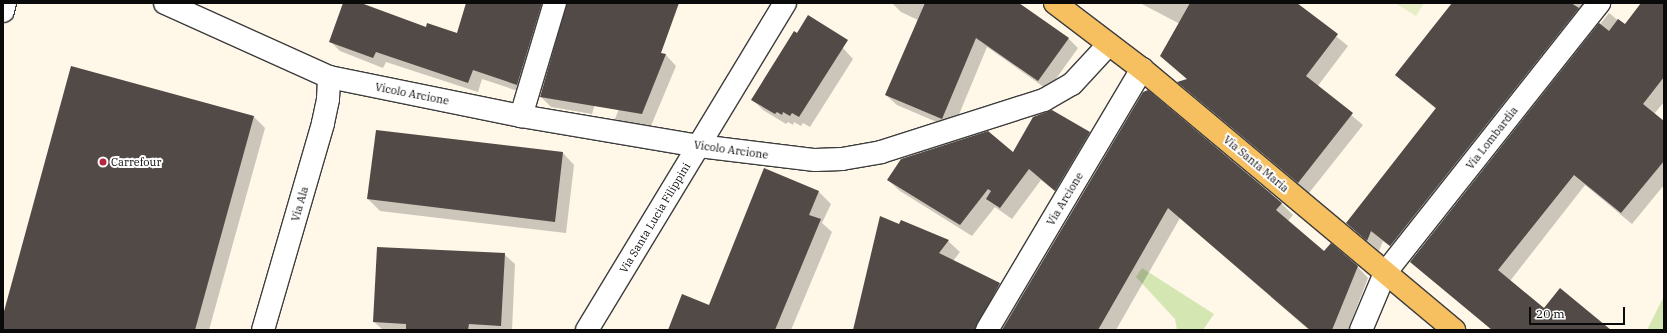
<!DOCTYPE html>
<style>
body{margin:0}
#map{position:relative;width:1667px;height:333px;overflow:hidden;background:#fff7e8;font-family:"IBM Plex Serif",serif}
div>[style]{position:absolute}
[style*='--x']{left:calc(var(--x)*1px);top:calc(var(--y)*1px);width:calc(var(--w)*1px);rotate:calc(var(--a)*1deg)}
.green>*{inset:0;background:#d4e7b3}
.pitch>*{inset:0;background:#e5eec5}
.shadow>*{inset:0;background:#0003}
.building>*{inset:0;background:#524a47}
.roads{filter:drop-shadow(1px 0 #3d3d3d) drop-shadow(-1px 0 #3d3d3d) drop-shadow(0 1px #3d3d3d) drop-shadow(0 -1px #3d3d3d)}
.minor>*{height:22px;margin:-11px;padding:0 11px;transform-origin:11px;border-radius:11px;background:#fff}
.major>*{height:22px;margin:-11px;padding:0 11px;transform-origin:11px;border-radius:11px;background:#f6bf60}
.dots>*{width:11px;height:11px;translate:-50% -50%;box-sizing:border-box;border:2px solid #fff;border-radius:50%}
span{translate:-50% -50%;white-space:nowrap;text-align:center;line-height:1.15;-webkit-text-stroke:4px #fff;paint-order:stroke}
.street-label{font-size:11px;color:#0a0a0a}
.poi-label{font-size:11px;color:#0a0a0a}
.left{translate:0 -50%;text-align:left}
.frame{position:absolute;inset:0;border:4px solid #0a0a0a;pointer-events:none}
.scale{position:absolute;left:1529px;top:307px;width:96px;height:18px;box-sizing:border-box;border:2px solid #0a0a0a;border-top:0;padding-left:5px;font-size:12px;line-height:14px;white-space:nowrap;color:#0a0a0a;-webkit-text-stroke:3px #fff;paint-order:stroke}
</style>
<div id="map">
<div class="green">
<div style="clip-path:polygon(1142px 268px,1214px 314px,1203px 330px,1177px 330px,1175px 319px,1136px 277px)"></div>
<div style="clip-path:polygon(1664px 296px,1664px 330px,1647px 330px)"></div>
</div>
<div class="pitch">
<div style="clip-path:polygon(1395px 3px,1424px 3px,1416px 16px)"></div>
</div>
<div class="shadow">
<div style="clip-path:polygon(344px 3px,358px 3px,426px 28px,457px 34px,467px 3px,558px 3px,527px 94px,482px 79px,478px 92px,386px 62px,383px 68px,340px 51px,330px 41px)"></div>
<div style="clip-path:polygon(567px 3px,625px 3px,592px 114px,551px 107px,541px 97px)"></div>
<div style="clip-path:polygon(892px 3px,1017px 3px,1068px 38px,1078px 48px,1048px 90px,987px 47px,953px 129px,897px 105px,886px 95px,918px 20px,901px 12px)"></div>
<div style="clip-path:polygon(1140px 3px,1295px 3px,1348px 46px,1317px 87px,1363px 125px,1309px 193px,1179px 83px,1188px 80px,1161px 56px,1180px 24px)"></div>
<div style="clip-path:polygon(1453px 3px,1598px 3px,1402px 256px,1383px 241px,1379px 251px,1347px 223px,1436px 109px,1396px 75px)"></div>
<div style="clip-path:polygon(1643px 3px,1664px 3px,1664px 102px,1654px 114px,1664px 122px,1664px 185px,1632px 224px,1585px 185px,1510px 281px,1544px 309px,1608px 330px,1492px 330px,1411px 261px,1609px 13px,1625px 26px)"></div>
<div style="clip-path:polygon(843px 48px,853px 59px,810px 127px,803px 123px,801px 126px,794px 122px,793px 125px,788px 122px,786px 124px,763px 110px,752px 99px)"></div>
<div style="clip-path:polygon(642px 49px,666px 55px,676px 66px,648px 133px,626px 129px,615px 119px)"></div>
<div style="clip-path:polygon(1144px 93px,1281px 203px,1293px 215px,1288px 221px,1325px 252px,1357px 266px,1368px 278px,1348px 330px,1309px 330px,1180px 218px,1116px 330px,1001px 330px)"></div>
<div style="clip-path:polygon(253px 116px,265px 128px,209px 330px,3px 330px,3px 318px)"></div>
<div style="clip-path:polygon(1089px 133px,1101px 145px,1067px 201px,1041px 180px,1012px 219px,995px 207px,972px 236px,900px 191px,888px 180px,1013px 154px)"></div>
<div style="clip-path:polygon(563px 153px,574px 165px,566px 233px,380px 211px,368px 199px)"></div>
<div style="clip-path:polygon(764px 169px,819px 192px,831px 204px,822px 223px,832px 232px,791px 330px,669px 330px,710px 306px)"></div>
<div style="clip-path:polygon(900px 225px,948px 241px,960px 252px,953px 261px,1000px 284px,1011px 295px,992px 330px,854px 330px)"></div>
<div style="clip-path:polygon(504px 254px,515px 264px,512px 330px,383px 330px,374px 322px)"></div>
</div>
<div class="building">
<div style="clip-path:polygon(343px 3px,361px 3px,426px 27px,427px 23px,457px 33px,466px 3px,542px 3px,517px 85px,473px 70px,468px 83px,376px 52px,373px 58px,329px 42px)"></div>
<div style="clip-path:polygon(567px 3px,679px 3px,661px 53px,666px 54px,642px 114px,540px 97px)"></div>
<div style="clip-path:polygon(925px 3px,1019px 3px,1069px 38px,1038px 81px,976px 38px,942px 119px,885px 95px)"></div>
<div style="clip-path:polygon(1190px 3px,1297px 3px,1338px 34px,1306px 76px,1353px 113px,1298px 183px,1177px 82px,1187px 79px,1160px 56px)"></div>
<div style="clip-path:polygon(1452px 3px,1571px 3px,1579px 8px,1390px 246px,1371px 231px,1367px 241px,1346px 223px,1436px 108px,1395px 75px)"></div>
<div style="clip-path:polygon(1641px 3px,1664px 3px,1664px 77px,1643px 104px,1664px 121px,1664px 161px,1621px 213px,1574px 175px,1498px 270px,1544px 308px,1560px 288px,1611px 330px,1492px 330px,1410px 262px,1599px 23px,1609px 31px,1618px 19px,1625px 24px)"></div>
<div style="clip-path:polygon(808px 15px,848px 40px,799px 117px,792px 113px,790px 116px,783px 112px,782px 115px,777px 112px,775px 114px,751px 100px,794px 31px,797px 33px)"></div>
<div style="clip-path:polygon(71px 66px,254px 116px,195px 330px,3px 330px,3px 315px)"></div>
<div style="clip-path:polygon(1148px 90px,1282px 203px,1276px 210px,1324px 251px,1331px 243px,1358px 266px,1332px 330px,1310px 330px,1168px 208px,1098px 330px,1002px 330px,1143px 92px)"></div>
<div style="clip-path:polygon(1052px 110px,1090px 132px,1055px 191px,1029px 169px,1000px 208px,986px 199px,991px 191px,988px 189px,960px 225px,887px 180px,901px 159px,988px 131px,1013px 152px,1033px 117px)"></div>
<div style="clip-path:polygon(376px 130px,563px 152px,555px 222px,367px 199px)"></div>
<div style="clip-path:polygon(764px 168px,819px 191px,809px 215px,821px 219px,775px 330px,668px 330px,682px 294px,709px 305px)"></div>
<div style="clip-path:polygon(880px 216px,899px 224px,901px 220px,949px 240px,939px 253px,1000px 283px,975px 330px,853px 330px)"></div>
<div style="clip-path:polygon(377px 247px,505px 253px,501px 326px,469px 324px,468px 330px,406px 330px,406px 324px,373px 322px)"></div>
</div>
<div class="roads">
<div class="minor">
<div style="--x:165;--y:3;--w:180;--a:24.3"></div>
<div style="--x:329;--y:77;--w:196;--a:11.5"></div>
<div style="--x:521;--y:116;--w:181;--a:9.6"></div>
<div style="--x:699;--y:146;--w:117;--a:6.9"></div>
<div style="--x:815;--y:160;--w:27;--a:-2"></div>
<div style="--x:842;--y:159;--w:40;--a:-10"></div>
<div style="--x:881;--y:152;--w:171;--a:-17.7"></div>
<div style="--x:1044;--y:100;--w:32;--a:-30"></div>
<div style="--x:1072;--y:84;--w:54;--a:-47.2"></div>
<div style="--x:3;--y:11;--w:8;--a:-76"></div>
<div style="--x:521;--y:116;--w:118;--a:-73.3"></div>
<div style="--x:263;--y:330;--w:216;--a:-73.8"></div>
<div style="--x:323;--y:123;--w:25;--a:-78"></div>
<div style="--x:328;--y:99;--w:22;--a:-87"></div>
<div style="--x:587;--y:330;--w:382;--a:-58.8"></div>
<div style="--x:987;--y:330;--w:304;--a:-59.3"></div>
<div style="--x:1361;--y:330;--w:62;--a:-67.2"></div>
<div style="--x:1385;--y:273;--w:345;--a:-51.6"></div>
</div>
<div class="major">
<div style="--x:1055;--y:3;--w:109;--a:37.2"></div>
<div style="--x:1142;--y:69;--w:407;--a:39.9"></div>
</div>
</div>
<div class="dots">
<div style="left:103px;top:162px;background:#b6263f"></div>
</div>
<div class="street-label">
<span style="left:412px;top:94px;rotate:11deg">Vicolo Arcione</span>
<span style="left:1492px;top:138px;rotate:-52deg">Via Lombardia</span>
<span style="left:731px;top:150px;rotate:8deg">Vicolo Arcione</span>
<span style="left:1256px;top:164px;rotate:40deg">Via Santa Maria</span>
<span style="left:1065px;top:199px;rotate:-59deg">Via Arcione</span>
<span style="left:300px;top:204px;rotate:-74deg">Via Ala</span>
<span style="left:655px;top:218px;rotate:-59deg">Via Santa Lucia Filippini</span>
</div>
<div class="poi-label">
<span class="left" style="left:111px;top:162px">Carrefour</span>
</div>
<div class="frame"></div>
<div class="scale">20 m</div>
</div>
